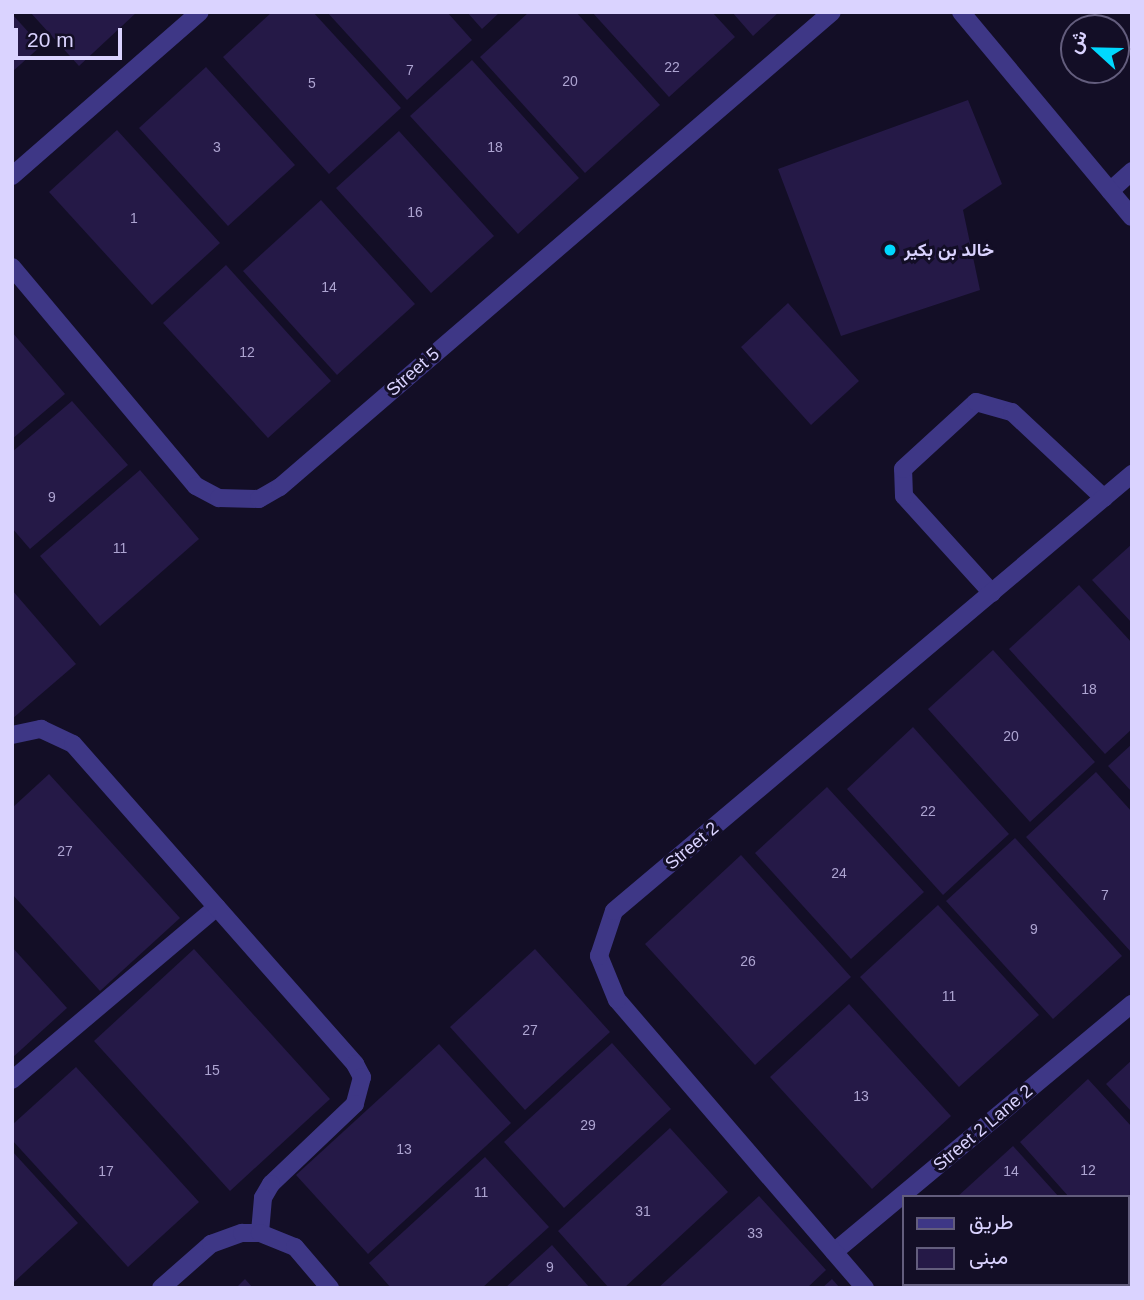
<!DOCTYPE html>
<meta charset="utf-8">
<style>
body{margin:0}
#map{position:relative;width:1144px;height:1300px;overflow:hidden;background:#130e26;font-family:Arial,Vazirmatn,sans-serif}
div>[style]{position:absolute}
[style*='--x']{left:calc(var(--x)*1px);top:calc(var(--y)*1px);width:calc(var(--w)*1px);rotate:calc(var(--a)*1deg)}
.building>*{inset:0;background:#251947}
.lane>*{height:18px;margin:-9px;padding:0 9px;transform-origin:9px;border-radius:9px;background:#3e3786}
.street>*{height:18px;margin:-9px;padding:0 9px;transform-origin:9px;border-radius:9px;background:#3e3786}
.dots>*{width:19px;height:19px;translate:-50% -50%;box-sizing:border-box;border:4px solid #130e26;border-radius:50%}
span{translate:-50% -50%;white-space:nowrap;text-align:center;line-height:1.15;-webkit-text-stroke:6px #130e26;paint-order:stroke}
.number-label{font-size:14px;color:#ada4d1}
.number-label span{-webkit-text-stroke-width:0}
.poi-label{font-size:18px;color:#dad3ff;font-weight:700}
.left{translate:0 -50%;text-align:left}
.street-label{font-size:18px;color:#dad3ff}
.frame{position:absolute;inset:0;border:14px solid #dad3ff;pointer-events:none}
.legend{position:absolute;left:902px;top:1195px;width:228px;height:91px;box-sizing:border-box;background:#130e26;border:2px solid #635d7d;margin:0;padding:9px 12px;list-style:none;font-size:21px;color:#dad3ff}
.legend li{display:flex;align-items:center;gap:14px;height:35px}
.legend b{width:35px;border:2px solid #635d7d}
.north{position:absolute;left:1060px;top:14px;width:70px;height:70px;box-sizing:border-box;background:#130e26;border:2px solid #635d7d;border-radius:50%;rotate:292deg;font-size:19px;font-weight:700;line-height:28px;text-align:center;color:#dad3ff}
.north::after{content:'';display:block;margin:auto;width:24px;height:32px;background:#00d8fe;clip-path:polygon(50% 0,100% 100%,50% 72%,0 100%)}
.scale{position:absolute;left:14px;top:28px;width:108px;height:32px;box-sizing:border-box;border:4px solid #dad3ff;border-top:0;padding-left:9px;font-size:21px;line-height:24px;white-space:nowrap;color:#dad3ff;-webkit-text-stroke:5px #130e26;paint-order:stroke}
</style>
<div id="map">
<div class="building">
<div style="clip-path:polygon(30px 12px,137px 12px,79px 66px)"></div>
<div style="clip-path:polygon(272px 12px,313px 12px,401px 108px,329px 174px,223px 57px)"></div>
<div style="clip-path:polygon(327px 12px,447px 12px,472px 40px,407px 100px)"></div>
<div style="clip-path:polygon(467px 12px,500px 12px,482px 29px)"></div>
<div style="clip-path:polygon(529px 12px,576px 12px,660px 105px,585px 173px,480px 57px)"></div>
<div style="clip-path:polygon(592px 12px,712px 12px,735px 37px,669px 97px)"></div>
<div style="clip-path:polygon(732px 12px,779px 12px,753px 36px)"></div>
<div style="clip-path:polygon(12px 14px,41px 46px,12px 72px)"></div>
<div style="clip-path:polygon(472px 60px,579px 178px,518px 234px,410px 116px)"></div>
<div style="clip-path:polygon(206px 67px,295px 165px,228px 226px,139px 128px)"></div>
<div style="clip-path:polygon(968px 100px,1002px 184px,963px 210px,980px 290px,841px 336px,778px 169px)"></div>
<div style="clip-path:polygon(117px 130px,220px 243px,152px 305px,49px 192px)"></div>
<div style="clip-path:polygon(399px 131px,494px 236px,431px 293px,336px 188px)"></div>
<div style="clip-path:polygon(321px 200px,415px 304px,337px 375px,243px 271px)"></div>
<div style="clip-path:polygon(226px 265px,331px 381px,268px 438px,163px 323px)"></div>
<div style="clip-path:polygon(788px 303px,859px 381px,811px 425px,741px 347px)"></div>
<div style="clip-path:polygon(12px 332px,65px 394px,12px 439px)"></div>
<div style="clip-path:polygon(72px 401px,128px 465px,30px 549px,12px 528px,12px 452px)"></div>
<div style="clip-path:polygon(140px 470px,199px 539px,100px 626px,40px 556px)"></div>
<div style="clip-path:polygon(1132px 544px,1132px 623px,1092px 580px)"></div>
<div style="clip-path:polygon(1079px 585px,1132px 643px,1132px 729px,1105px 754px,1009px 649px)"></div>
<div style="clip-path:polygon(12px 590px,76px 664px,12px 719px)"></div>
<div style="clip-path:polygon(993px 650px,1095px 762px,1030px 822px,928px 709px)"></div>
<div style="clip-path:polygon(913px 727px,1009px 834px,943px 895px,847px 789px)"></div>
<div style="clip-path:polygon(1132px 744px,1132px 792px,1108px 766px)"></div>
<div style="clip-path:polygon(1096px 772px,1132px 812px,1132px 953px,1026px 837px)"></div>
<div style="clip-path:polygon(49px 774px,180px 918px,100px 991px,12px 894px,12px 808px)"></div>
<div style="clip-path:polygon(827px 787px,924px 892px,851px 959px,755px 853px)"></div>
<div style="clip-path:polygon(1015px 838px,1122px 956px,1053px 1019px,946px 901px)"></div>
<div style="clip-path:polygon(741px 855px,851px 977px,755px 1065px,645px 944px)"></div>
<div style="clip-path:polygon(938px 905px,1039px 1015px,959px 1087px,860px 977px)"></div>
<div style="clip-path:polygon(12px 947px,67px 1008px,12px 1058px)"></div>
<div style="clip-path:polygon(194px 949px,330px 1099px,230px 1191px,94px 1041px)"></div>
<div style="clip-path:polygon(535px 949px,610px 1032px,525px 1110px,450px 1027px)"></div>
<div style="clip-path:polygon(849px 1004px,951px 1116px,872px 1189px,770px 1077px)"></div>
<div style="clip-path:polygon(612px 1043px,671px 1109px,564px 1208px,504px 1142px)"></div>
<div style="clip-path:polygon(439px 1044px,511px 1123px,368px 1254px,296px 1175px)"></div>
<div style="clip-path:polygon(1132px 1060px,1132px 1112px,1106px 1084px)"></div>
<div style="clip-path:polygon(76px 1067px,199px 1202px,128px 1267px,12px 1140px,12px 1125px)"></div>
<div style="clip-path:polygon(1088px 1079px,1132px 1127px,1128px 1252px,1128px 1197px,1069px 1197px,1020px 1142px)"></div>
<div style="clip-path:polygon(670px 1128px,728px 1192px,624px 1288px,609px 1288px,558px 1231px)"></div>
<div style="clip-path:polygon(1013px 1146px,1059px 1197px,957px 1197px)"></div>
<div style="clip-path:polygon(12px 1151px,78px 1223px,12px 1284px)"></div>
<div style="clip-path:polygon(485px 1157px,549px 1227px,482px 1288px,391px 1288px,369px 1263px)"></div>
<div style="clip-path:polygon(759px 1196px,826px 1270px,807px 1288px,658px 1288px)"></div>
<div style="clip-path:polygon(552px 1245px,590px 1288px,505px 1288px)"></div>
<div style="clip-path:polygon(1128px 1275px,1132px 1288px,1097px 1288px,1128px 1284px)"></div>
<div style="clip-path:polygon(245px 1279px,253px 1288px,236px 1288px)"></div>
<div style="clip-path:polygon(832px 1279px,840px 1288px,822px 1288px)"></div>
<div style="clip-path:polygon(991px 1284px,1093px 1284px,1089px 1288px)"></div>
</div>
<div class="lane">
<div style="--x:1110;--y:191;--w:30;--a:-42"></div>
<div style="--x:992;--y:593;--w:131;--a:-132.2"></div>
<div style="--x:904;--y:496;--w:27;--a:-92"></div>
<div style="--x:903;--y:469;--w:99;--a:-42.5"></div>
<div style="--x:976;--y:402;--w:37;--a:16"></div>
<div style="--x:1012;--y:412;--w:126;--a:43.1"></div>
<div style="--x:12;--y:1080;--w:268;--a:-40.2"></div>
</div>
<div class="street">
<div style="--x:961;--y:12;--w:267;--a:50.2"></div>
<div style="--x:12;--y:176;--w:249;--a:-41.1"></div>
<div style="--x:12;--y:267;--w:286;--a:50"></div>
<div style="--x:196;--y:486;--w:26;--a:28"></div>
<div style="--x:219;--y:498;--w:40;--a:1.4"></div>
<div style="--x:259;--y:499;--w:24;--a:-30"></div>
<div style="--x:280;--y:487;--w:728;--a:-40.71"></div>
<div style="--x:12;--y:735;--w:30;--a:-12"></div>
<div style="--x:41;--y:729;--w:35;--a:25"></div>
<div style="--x:73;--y:744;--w:427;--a:48.6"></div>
<div style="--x:355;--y:1064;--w:15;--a:62"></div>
<div style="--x:362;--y:1077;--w:28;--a:105"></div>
<div style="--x:355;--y:1104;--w:116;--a:136.4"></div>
<div style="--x:271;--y:1184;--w:16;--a:120"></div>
<div style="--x:263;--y:1198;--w:35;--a:95"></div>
<div style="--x:834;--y:1252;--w:388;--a:-39.8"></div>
<div style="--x:161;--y:1288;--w:67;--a:-41.3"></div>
<div style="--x:211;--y:1244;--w:33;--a:-20"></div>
<div style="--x:242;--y:1233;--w:18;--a:0"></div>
<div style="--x:260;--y:1233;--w:38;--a:22"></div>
<div style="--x:295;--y:1247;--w:54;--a:49.5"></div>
<div style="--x:865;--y:1288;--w:380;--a:-130.7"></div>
<div style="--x:617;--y:1000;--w:48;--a:-112.2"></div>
<div style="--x:599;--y:956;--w:47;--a:-71.6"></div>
<div style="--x:614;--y:911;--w:678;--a:-40.15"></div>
</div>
<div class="dots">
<div style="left:890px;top:250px;background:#00d8fe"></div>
</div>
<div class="number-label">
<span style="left:672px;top:67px">22</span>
<span style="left:410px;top:70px">7</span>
<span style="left:570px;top:81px">20</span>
<span style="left:312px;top:83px">5</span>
<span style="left:217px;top:147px">3</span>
<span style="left:495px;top:147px">18</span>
<span style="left:415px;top:212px">16</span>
<span style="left:134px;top:218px">1</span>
<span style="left:329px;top:287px">14</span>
<span style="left:247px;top:352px">12</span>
<span style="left:52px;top:497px">9</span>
<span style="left:120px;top:548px">11</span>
<span style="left:1089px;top:689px">18</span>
<span style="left:1011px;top:736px">20</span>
<span style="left:928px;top:811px">22</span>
<span style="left:65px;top:851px">27</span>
<span style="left:839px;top:873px">24</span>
<span style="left:1105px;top:895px">7</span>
<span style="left:1034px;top:929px">9</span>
<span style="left:748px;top:961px">26</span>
<span style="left:949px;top:996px">11</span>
<span style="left:530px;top:1030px">27</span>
<span style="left:212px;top:1070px">15</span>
<span style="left:861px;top:1096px">13</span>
<span style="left:588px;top:1125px">29</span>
<span style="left:404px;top:1149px">13</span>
<span style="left:1088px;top:1170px">12</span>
<span style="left:106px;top:1171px">17</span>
<span style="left:1011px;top:1171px">14</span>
<span style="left:481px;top:1192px">11</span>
<span style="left:643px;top:1211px">31</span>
<span style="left:755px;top:1233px">33</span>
<span style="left:550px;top:1267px">9</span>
</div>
<div class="poi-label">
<span class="left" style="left:904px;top:250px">خالد بن بكير</span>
</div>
<div class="street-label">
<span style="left:413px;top:372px;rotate:-41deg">Street 5</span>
<span style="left:692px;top:846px;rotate:-40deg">Street 2</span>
<span style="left:983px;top:1128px;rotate:-40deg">Street 2 Lane 2</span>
</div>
<div class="frame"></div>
<ul class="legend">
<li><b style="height:9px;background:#3e3786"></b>طريق</li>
<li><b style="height:19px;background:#251947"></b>مبنى</li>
</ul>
<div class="north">ش</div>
<div class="scale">20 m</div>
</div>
